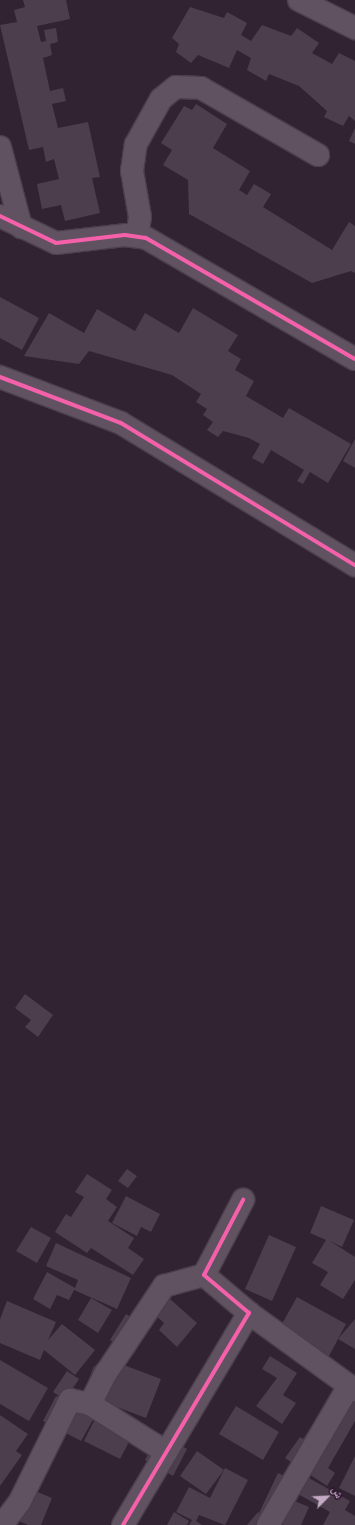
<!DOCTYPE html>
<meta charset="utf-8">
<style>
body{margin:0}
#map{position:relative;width:355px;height:1525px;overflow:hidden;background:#312332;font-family:Barlow,"Noto Naskh Arabic",sans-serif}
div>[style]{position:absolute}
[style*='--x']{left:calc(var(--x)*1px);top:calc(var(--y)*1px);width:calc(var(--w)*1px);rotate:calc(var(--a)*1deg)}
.building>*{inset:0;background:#4c3e4c}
.roads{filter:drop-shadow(1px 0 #4a3f4c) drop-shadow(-1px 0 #4a3f4c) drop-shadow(0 1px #4a3f4c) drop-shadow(0 -1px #4a3f4c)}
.minor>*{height:22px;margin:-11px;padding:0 11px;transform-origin:11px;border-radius:11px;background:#605260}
.cycleway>*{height:4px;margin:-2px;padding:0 2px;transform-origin:2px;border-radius:2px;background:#f560ab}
span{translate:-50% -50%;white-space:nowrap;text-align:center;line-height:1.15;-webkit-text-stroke:3px #2b162c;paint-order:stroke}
.north{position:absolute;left:307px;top:1477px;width:40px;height:40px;-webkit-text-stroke:3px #2b162c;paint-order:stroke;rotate:66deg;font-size:11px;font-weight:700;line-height:16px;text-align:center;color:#c5aac6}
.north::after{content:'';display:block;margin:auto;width:14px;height:18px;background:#c5aac6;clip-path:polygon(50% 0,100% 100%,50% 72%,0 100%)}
</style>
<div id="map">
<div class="building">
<div style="clip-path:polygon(23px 0,66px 0,70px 19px,37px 26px,41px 42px,46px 41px,44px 30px,56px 28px,58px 42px,50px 44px,52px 55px,43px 58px,50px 91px,63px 88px,66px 101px,52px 104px,58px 128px,88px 122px,100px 177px,92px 178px,100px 213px,65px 221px,61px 205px,42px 209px,37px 184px,59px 179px,54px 159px,46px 162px,43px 147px,29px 150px,0 25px,17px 22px,14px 10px,25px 7px)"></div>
<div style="clip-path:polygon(190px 7px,224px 18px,227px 12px,247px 23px,241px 35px,251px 41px,262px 25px,291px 36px,297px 28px,319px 43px,312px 53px,332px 64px,339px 53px,355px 61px,355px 121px,349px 116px,343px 126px,324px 117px,327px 111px,299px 86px,269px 74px,266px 81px,247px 70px,251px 58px,237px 50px,229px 68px,198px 55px,191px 63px,176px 52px,179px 44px,172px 38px)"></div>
<div style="clip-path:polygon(196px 104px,227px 124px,213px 148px,250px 171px,239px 190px,247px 195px,254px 184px,271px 194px,263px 207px,332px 250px,349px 222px,355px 226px,355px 273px,351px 271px,312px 283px,189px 214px,188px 180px,163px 165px,172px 150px,161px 143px,184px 106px,192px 110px)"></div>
<div style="clip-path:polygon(355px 128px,355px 144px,349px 141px)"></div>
<div style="clip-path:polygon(0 297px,39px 318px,22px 350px,0 338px)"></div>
<div style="clip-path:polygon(193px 308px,238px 335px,228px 351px,241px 359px,235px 370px,254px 381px,246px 396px,283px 418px,289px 408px,351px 444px,328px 483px,310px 472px,303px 484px,297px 481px,304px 470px,271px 450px,263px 464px,252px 458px,260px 444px,249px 438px,223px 431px,218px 437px,207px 430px,213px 422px,203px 415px,207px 409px,196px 402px,201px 394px,172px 375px,89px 351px,79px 364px,24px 356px,49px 313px,84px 333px,97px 309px,135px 331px,145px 313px,179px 333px)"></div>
<div style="clip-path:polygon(355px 439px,355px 468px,343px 461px)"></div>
<div style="clip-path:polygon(25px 994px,53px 1015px,38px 1037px,25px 1027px,31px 1020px,15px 1008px)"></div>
<div style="clip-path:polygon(127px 1169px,137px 1176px,128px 1188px,118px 1181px)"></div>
<div style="clip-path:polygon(87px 1174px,112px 1190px,106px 1199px,117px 1207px,108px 1221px,134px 1238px,128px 1248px,144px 1259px,133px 1275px,91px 1248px,87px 1253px,55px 1232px,66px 1214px,71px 1217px,84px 1197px,75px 1192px)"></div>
<div style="clip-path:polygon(126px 1196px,160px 1214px,151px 1232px,141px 1227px,137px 1236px,112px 1223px)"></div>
<div style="clip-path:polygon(321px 1206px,354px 1220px,342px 1247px,330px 1241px,355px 1257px,355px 1280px,343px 1299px,320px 1285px,328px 1272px,312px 1263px,326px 1240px,310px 1233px)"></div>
<div style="clip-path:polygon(31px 1227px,51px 1238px,37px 1263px,16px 1251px)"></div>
<div style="clip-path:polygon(269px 1235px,296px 1247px,272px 1301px,245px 1289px)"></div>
<div style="clip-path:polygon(56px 1243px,131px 1278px,117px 1309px,74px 1290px,69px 1300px,57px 1295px,50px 1309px,33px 1299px,47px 1272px,75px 1288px,78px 1280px,46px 1266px)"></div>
<div style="clip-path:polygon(160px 1290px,197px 1323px,177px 1347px,159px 1330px,164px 1323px,146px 1307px)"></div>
<div style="clip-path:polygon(297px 1297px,346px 1324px,328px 1358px,278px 1331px)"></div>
<div style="clip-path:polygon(91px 1298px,112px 1310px,98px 1333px,78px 1320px)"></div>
<div style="clip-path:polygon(7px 1301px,56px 1322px,48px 1340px,62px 1324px,95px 1350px,75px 1375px,44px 1350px,40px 1360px,0 1343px,0 1319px)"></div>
<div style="clip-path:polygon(126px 1314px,149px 1329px,133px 1355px,110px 1340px)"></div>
<div style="clip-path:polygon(355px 1319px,355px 1349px,338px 1339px)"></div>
<div style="clip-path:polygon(270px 1356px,297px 1373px,283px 1395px,296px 1403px,282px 1424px,256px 1406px,277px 1378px,262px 1369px)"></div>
<div style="clip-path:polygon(0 1360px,48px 1388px,29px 1421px,0 1404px)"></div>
<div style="clip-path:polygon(121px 1364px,161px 1379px,146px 1418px,83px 1394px,94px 1366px,116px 1375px)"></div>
<div style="clip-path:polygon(67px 1371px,79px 1379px,65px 1400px,53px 1392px)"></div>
<div style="clip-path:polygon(337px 1388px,355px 1400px,355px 1421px,328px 1468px,335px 1473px,327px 1486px,285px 1458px,300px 1437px,303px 1439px)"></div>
<div style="clip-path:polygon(56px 1396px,95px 1416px,81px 1441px,43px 1421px)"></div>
<div style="clip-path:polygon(236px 1406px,279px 1432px,263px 1460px,219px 1434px)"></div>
<div style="clip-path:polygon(0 1415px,28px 1434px,16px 1451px,22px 1455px,0 1486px)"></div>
<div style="clip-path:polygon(95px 1419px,131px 1438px,120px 1459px,84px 1441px)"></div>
<div style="clip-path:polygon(159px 1433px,187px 1449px,173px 1476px,145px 1460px)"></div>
<div style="clip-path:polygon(197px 1451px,224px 1470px,206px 1494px,180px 1476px)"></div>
<div style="clip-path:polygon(355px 1456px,355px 1496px,339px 1488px)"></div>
<div style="clip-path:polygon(225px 1468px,248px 1480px,225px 1525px,199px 1515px,196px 1521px,202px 1525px,189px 1525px,192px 1520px,176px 1512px,189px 1487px,210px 1498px)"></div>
<div style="clip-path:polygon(278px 1473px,298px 1482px,290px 1499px,309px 1507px,301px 1525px,284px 1525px,259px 1513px)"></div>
<div style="clip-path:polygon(307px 1477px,350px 1501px,345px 1510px,355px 1516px,355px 1525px,323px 1525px,330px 1512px,298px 1494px)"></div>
<div style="clip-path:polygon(16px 1483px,52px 1498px,41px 1525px,28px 1525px,3px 1514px)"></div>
<div style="clip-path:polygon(174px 1512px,189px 1521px,187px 1525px,167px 1525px)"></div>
<div style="clip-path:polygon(258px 1512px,273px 1525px,247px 1525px)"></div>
</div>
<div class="roads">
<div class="minor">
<div style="--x:299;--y:0;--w:63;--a:26.6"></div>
<div style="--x:0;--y:147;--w:83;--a:75.3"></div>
<div style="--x:0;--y:216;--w:62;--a:25.7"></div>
<div style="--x:56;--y:243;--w:69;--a:-6.6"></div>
<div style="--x:125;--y:235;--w:21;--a:8"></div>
<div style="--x:146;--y:238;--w:241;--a:30.1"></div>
<div style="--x:137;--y:236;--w:19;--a:-81"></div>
<div style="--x:140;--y:217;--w:47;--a:-99.9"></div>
<div style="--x:132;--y:171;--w:27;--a:-82"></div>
<div style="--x:136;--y:144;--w:51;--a:-60.9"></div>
<div style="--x:161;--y:99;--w:19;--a:-39"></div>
<div style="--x:176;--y:87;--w:25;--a:2"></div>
<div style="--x:201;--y:88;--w:135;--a:29.8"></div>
<div style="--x:0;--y:377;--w:129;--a:20.8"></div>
<div style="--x:121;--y:423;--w:274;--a:31.3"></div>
<div style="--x:249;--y:1313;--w:131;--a:36"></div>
<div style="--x:90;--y:1404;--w:35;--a:-63"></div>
<div style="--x:106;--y:1373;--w:105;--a:-56.3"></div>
<div style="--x:164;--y:1286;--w:41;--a:-15.4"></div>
<div style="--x:2;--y:1525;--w:30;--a:-53"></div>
<div style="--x:20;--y:1501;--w:113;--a:-63.7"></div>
<div style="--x:70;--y:1400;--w:20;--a:11"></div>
<div style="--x:90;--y:1404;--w:90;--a:32.3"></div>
<div style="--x:123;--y:1525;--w:247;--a:-59.3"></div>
<div style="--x:249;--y:1313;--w:59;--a:-139.8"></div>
<div style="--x:204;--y:1275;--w:85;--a:-62.5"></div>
<div style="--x:268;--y:1525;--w:161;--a:-59.8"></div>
</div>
</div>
<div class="cycleway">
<div style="--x:0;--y:216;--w:62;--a:25.7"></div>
<div style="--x:56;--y:243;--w:69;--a:-6.6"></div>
<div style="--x:125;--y:235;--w:21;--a:8"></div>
<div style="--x:146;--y:238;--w:241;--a:30.1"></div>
<div style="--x:0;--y:377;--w:129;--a:20.8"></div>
<div style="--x:121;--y:423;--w:274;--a:31.3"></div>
<div style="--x:123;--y:1525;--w:247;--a:-59.3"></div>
<div style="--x:249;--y:1313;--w:59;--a:-139.8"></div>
<div style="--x:204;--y:1275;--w:85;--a:-62.5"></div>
</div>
<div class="north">ش</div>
</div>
